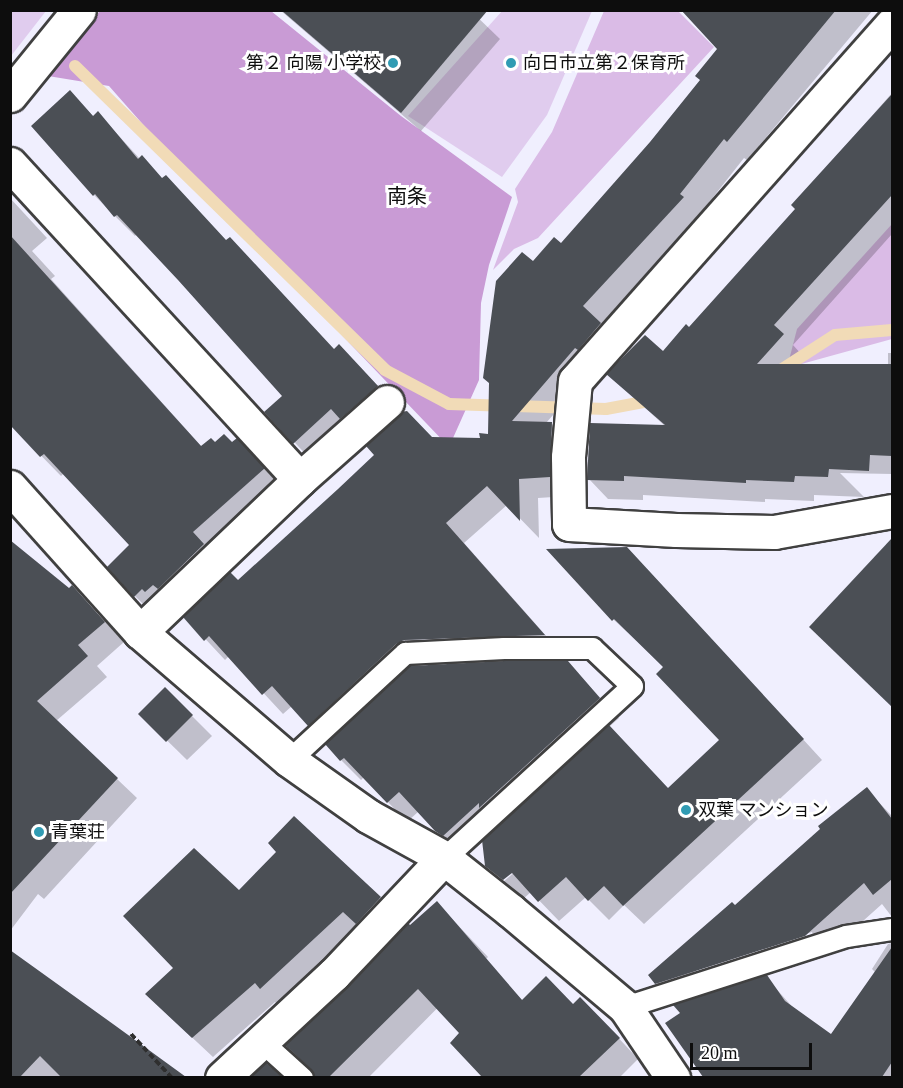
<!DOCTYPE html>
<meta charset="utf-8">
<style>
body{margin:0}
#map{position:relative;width:903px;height:1088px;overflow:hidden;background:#f0effe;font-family:"Times New Roman","Noto Sans JP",serif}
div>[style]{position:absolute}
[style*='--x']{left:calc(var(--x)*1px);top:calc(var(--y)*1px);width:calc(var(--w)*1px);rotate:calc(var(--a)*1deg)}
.green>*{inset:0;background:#dabbe6}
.forest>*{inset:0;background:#c99bd5}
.pitch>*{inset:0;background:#e0ccee}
.shadow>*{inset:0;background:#0003}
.stream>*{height:12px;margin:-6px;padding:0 6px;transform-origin:6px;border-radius:6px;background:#f1dbb7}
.building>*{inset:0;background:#4b4f55}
.path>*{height:4px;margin-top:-2px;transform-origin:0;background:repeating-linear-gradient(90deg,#2f2f2f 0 6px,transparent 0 9px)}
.roads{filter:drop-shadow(2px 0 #404040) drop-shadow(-2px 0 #404040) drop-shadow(0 2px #404040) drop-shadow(0 -2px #404040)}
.service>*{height:21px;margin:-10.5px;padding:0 10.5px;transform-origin:10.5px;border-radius:10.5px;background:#fff}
.minor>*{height:33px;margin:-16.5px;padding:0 16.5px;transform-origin:16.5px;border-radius:16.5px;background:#fff}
.dots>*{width:16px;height:16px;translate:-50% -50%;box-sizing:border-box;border:3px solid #fff;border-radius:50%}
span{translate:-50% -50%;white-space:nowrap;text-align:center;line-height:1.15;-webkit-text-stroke:6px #fff;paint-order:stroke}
.poi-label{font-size:18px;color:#0d0d0d}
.right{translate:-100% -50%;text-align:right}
.left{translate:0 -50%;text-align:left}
.neighbourhood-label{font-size:20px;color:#0d0d0d}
.frame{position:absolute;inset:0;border:12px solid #0d0d0d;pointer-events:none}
.scale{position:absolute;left:690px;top:1043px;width:122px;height:27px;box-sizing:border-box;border:3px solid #0d0d0d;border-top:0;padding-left:8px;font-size:18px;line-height:21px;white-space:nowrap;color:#0d0d0d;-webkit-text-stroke:4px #fff;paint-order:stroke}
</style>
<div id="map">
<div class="green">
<div style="clip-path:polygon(604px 11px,678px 11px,714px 47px,538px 238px,514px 249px,493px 270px,518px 202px,515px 189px,552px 132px)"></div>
<div style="clip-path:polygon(892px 224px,892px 339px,787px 368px,797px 329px)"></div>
</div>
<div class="forest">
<div style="clip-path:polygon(100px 11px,271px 11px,401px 116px,512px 197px,489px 265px,481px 303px,479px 380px,449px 447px,177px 163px,109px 86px,48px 76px)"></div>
</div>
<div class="pitch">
<div style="clip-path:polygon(11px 10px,46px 11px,11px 56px,10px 11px)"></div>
<div style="clip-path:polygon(503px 10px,592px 11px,547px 115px,502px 177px,408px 116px)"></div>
</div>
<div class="shadow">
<div style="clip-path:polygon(280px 10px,470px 10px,500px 39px,421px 131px)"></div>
<div style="clip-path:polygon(evenodd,683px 10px,873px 10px,747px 160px,744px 158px,699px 215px,702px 218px,596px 366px,546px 423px,552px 424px,572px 443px,569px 496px,538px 498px,539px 538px,507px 505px,464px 543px,563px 655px,424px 660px,412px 667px,567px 662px,619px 718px,609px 727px,668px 789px,721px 740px,665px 667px,614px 620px,549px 551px,647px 569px,822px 760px,644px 924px,624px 905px,609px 920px,586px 897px,559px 921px,531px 892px,523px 899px,486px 866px,500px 826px,497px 824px,464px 855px,456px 851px,419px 811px,407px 822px,364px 777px,361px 780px,341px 760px,292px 706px,283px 714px,229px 656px,225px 660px,185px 617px,238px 582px,432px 439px,481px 439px,489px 435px,533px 263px,561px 245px,640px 155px,701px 80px,719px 49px,683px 10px,518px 869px,503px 882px,503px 878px,518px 869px)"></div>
<div style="clip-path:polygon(70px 92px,94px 117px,98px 113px,140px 159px,227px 242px,334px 351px,359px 366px,397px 407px,314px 463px,266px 412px,284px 396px,137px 234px,135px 236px,94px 195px)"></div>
<div style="clip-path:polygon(892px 93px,892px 234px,793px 345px,802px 355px,793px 366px,888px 366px,888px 353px,892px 353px,892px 474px,840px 473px,864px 497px,814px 495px,814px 501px,765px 499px,765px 502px,643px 495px,643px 500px,608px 499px,589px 479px,666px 427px,608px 374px,663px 353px,689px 329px,797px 209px,793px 205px)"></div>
<div style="clip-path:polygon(10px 198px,47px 238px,32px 251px,55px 276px,51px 279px,202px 447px,215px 444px,232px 444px,256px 459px,283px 489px,154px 615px,135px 596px,132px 545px,64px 473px,61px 476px,21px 435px,10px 411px)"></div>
<div style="clip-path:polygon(892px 540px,892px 706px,811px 627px)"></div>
<div style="clip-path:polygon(10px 542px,91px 607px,124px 642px,97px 666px,107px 677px,56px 721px,137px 798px,44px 899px,38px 894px,10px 931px)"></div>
<div style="clip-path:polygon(171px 695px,212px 736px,187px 760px,140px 714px)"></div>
<div style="clip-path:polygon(evenodd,866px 789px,891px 815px,892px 810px,892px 917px,882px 904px,825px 955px,764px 975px,796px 1011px,832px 1036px,876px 973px,872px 969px,888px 944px,892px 943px,892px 1078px,705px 1078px,667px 1023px,682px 1014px,678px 1005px,656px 983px,735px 907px,866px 789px,812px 932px,813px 935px,693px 973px,698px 969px,812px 932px)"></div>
<div style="clip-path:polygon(294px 818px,399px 918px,281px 1008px,275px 1002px,213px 1057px,167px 1014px,175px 968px,239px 892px,278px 852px)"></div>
<div style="clip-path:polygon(437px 903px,488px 957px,368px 1078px,315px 1078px,315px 1074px,287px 1045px)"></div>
<div style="clip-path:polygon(10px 952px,174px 1070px,181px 1078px,16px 1078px,10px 1072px)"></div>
<div style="clip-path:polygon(500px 976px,523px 1001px,573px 1005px,600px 1018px,638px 1059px,619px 1078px,484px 1078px,452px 1043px)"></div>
</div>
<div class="stream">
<div style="--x:75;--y:66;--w:434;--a:44.4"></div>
<div style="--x:385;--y:370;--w:72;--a:28"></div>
<div style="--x:449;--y:404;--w:157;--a:1.8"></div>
<div style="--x:606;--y:409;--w:49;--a:-10.6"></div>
<div style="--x:776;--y:373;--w:70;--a:-32.8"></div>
<div style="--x:835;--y:335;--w:57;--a:-5"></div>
</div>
<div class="building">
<div style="clip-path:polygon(281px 10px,488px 10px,401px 113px)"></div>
<div style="clip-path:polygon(681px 10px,836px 10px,727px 142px,724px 139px,680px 194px,684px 197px,583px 306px,601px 323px,578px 350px,575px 348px,512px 421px,552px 422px,550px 477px,519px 479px,520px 521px,487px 486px,446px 523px,545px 635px,404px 640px,396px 644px,308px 726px,272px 686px,262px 695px,209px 636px,204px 641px,183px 617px,230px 572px,238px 580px,338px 489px,374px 455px,366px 446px,402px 412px,407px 411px,432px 437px,480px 438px,479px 433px,488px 434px,489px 383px,483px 378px,496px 281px,522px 252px,533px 261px,554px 237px,561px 243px,650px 142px,700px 80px,695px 76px,717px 49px)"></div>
<div style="clip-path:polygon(70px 90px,93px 116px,98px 111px,138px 159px,142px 155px,162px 178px,166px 175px,226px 240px,230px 237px,334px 349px,339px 344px,378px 386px,340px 419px,331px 409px,293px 444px,264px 412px,282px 396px,178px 280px,117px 215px,114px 217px,95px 194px,93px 196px,31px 126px)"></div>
<div style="clip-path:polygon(892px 94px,892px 195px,774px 325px,784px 334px,757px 364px,892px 364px,892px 456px,870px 455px,869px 471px,829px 469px,828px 477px,795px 476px,794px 482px,746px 480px,746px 483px,624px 476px,624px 481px,587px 480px,590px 423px,665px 425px,606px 374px,645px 335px,663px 351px,686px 324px,689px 327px,795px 209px,791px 205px)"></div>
<div style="clip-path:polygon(10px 235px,201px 446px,211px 438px,215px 442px,224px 434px,232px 442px,237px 438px,265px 468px,193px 532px,204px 544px,158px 589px,153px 585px,145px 592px,142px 589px,134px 597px,107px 567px,129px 545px,44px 454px,40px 457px,10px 425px)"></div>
<div style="clip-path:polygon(892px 538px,892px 707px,809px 627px)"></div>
<div style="clip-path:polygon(10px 540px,69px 588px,72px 585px,105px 622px,78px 645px,88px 656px,37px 701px,118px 778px,10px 894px)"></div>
<div style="clip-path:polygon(627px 547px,804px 739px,623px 906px,604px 886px,588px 901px,566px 877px,538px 902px,512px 873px,503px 880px,485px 866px,482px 840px,609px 725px,668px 788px,719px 740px,656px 674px,663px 667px,614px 619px,612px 621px,546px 549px)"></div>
<div style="clip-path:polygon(504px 661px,568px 661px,600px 698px,479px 808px,479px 803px,443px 836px,435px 831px,399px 792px,387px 803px,344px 758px,340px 761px,325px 744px,410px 666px)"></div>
<div style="clip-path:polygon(165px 687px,193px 715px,166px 742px,138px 714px)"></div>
<div style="clip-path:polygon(867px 787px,892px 819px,892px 879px,873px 895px,864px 883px,805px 936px,655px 984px,648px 975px,732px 902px,735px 905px,820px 829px,818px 826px)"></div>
<div style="clip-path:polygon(294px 816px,381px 897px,356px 924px,343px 912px,260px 989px,255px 983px,192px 1038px,145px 994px,173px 968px,123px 916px,194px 848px,239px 890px,276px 852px,268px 843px)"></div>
<div style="clip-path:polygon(437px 901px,522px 1000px,546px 976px,573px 1004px,580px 997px,620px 1038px,579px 1077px,482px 1077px,450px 1043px,459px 1033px,418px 989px,329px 1077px,314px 1077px,311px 1069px,285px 1045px,347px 988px,408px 923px,410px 925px)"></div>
<div style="clip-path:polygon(892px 947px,892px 1062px,882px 1077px,703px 1077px,665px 1023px,680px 1013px,673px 1005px,767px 975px,785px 1001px,831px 1034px)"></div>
<div style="clip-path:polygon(10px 950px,113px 1024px,186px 1077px,61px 1077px,40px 1056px,20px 1077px,10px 1077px)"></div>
<div style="clip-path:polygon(266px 1063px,282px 1077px,251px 1077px)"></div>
</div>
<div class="path">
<div style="--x:131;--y:1034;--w:60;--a:47"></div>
</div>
<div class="roads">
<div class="service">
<div style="--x:289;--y:760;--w:158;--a:-42.7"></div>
<div style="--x:405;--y:653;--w:99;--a:-2.9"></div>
<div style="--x:504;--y:648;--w:88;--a:0"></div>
<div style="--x:592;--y:648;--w:55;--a:43.5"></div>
<div style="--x:632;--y:686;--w:255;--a:137.5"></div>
<div style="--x:625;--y:1007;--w:232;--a:-17.8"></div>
<div style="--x:846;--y:936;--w:47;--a:-8.7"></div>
<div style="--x:260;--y:1040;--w:57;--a:42.1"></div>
</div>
<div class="minor">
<div style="--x:892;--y:24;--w:477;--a:131.6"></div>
<div style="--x:575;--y:381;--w:76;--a:95.3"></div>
<div style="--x:568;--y:457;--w:67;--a:89.1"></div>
<div style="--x:569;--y:524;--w:107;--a:3.2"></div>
<div style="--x:676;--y:530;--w:98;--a:1.2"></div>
<div style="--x:774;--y:532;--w:120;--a:-10.1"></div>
<div style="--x:10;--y:95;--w:109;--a:-50.9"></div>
<div style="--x:10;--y:164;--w:428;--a:47.4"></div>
<div style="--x:10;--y:487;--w:195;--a:48.1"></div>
<div style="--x:140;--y:632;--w:196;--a:40.7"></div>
<div style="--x:289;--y:760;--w:97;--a:35.3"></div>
<div style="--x:368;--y:816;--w:87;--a:28.9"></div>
<div style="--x:444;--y:858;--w:85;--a:38.3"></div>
<div style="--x:511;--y:911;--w:149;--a:40.1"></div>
<div style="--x:625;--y:1007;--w:86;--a:55.9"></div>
<div style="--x:140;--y:632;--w:221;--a:-43.7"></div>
<div style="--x:300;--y:479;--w:116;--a:-41.5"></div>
<div style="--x:222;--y:1078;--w:153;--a:-42.9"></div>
<div style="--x:334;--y:974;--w:160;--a:-46.5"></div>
</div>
</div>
<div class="dots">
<div style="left:393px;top:63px;background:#309bb3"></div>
<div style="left:511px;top:63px;background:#309bb3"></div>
<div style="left:686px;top:810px;background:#309bb3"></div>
<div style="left:39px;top:832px;background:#309bb3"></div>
</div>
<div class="poi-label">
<span class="right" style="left:381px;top:63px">第２ 向陽 小学校</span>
<span class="left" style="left:523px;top:63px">向日市立第２保育所</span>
<span class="left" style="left:698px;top:810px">双葉 マンション</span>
<span class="left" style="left:51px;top:832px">青葉荘</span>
</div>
<div class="neighbourhood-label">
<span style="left:407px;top:196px">南条</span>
</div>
<div class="frame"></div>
<div class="scale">20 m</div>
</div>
